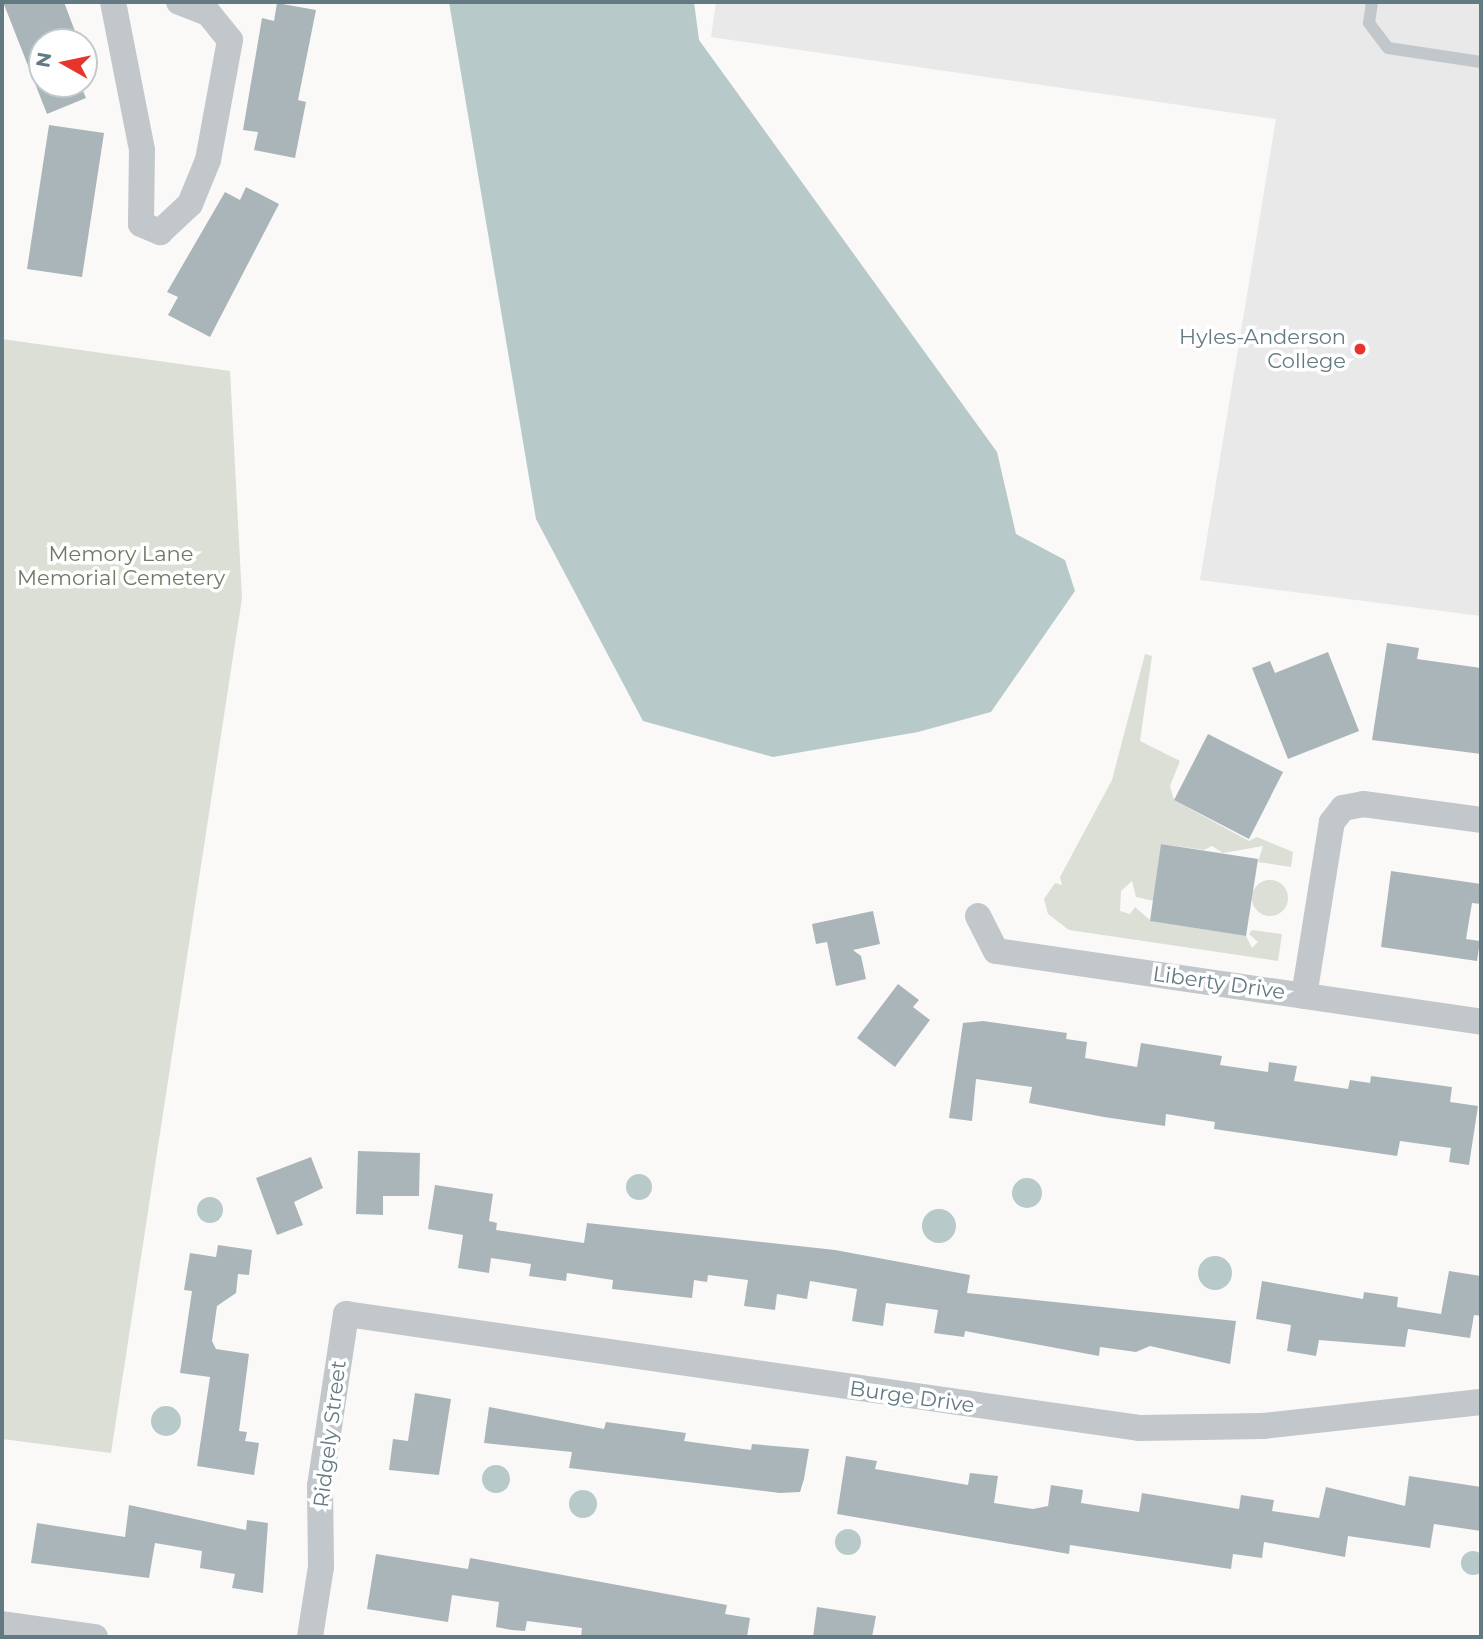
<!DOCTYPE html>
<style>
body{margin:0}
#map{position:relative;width:1483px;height:1639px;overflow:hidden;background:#faf9f7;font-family:Montserrat,sans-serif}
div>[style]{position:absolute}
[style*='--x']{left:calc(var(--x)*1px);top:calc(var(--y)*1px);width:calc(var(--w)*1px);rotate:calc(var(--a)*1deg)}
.built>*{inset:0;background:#e8e9e8}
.green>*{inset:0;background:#dbdfd6}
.round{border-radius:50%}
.water>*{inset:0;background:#b8c9ca}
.building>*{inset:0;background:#aab5b9}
.lane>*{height:12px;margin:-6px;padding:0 6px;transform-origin:6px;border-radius:6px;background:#c1c7ca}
.street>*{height:26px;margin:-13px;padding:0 13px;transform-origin:13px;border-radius:13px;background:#c1c7ca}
.dots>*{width:19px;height:19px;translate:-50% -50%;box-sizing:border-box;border:4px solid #fff;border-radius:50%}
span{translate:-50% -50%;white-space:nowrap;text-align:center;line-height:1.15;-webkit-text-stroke:7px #fff;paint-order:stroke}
.poi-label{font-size:21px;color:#647a83}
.right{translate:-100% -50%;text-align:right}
.park-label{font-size:21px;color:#6c7a63}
.street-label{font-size:21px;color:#647a83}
.frame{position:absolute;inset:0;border:4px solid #647a83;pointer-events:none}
.north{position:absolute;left:28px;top:28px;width:70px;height:70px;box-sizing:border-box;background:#fff;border:2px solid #c1cacd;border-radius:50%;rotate:279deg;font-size:19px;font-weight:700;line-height:28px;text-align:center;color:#647a83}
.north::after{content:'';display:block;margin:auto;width:24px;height:32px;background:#e7352b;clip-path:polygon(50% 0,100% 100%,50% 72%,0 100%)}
</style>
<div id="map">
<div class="built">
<div style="clip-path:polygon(716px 2px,1481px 2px,1481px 616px,1200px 580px,1276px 119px,711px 37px)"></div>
</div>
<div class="green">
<div style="clip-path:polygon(2px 339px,230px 371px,242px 598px,111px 1453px,2px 1439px)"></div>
<div style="clip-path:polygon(1145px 654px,1152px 656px,1140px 741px,1180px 761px,1170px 786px,1174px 800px,1249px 841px,1257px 837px,1293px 852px,1291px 867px,1258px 862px,1263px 846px,1223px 853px,1212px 846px,1204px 850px,1162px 844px,1154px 901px,1136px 897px,1132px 881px,1121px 891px,1120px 911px,1130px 914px,1135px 907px,1151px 921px,1246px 936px,1252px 948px,1258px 942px,1249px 934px,1252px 930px,1282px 934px,1278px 961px,1069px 930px,1048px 914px,1044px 899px,1055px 883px,1062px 885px,1060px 877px,1112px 780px)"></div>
<div class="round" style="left:1252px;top:880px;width:36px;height:36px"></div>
</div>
<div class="water">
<div style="clip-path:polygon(449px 2px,694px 2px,699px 40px,997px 452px,1016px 534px,1065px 560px,1075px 591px,991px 712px,918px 732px,773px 757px,643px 721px,536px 519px)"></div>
<div class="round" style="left:626px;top:1174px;width:26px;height:26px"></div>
<div class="round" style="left:1012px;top:1178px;width:30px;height:30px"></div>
<div class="round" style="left:197px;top:1197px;width:26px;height:26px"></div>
<div class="round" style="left:922px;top:1209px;width:34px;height:34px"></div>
<div class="round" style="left:1198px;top:1256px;width:34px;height:34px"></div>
<div class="round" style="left:151px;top:1406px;width:30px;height:30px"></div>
<div class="round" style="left:482px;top:1465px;width:28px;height:28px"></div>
<div class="round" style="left:569px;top:1490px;width:28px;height:28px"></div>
<div class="round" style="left:835px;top:1529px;width:26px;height:26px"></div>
<div class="round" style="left:1461px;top:1551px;width:24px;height:24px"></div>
</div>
<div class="building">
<div style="clip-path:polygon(3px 2px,64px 2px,79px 42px,42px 42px,42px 84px,80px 84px,86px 98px,47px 114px)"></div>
<div style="clip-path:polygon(277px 3px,316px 10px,298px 100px,306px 102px,295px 158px,254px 150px,258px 132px,243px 130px,262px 18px,274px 21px)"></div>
<div style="clip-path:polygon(49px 125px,104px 133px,82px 277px,27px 269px)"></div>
<div style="clip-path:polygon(246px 187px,279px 204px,210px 337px,168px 315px,178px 297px,167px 292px,225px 192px,240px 200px)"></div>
<div style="clip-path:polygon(1387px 643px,1419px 648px,1417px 659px,1481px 668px,1481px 754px,1372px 740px)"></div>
<div style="clip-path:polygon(1328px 652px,1359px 731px,1288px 759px,1252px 668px,1270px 661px,1275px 673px)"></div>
<div style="clip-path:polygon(1208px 734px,1283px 772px,1249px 839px,1174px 800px)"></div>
<div style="clip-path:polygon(1161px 844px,1258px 859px,1246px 936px,1150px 921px)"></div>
<div style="clip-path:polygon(1391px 871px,1481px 884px,1481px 904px,1472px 903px,1466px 939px,1480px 941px,1477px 961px,1381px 947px)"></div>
<div style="clip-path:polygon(873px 911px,880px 944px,853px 950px,861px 956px,866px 979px,836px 986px,827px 942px,816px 944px,812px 924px)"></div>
<div style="clip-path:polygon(898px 984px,919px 1000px,913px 1007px,930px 1020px,895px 1067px,857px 1038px)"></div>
<div style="clip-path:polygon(983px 1021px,1067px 1033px,1066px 1039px,1087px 1042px,1085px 1058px,1137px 1067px,1141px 1043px,1222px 1056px,1220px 1065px,1268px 1072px,1269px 1062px,1297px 1066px,1294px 1081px,1348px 1089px,1350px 1080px,1370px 1083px,1371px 1076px,1452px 1087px,1450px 1102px,1478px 1106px,1469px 1165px,1449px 1162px,1451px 1148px,1400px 1141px,1397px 1156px,1214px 1129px,1215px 1122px,1166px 1114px,1165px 1126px,1104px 1117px,1029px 1103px,1032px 1087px,976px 1079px,972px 1121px,949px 1118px,963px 1023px)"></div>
<div style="clip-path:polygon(358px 1151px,420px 1153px,419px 1196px,383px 1196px,383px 1215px,356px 1214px)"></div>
<div style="clip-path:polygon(311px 1157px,323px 1188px,294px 1202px,303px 1225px,277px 1235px,256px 1178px)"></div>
<div style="clip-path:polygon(435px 1185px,493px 1194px,489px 1221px,497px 1223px,496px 1230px,584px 1243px,587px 1223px,835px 1250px,970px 1275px,967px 1293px,1236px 1321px,1230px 1364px,1150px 1346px,1136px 1352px,1100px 1347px,1099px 1356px,965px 1331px,964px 1337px,934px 1333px,938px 1310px,886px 1303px,883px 1326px,852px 1321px,857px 1289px,810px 1281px,807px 1299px,777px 1294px,775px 1310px,744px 1306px,748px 1280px,708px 1275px,707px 1282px,694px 1280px,692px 1298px,612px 1289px,613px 1280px,567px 1273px,566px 1281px,529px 1276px,531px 1264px,491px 1258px,489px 1273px,458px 1268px,463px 1235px,428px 1229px)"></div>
<div style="clip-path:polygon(218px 1245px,252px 1250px,249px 1275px,238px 1274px,236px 1293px,217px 1306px,212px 1341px,216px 1349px,249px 1354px,239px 1431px,247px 1432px,245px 1441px,259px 1443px,254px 1475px,197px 1466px,210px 1377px,180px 1373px,192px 1291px,184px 1290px,190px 1253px,216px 1257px)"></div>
<div style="clip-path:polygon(1449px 1271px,1481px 1276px,1481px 1316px,1474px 1315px,1470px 1338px,1408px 1329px,1405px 1347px,1319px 1340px,1316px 1356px,1287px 1351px,1291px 1325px,1256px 1319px,1262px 1281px,1363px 1299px,1364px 1292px,1398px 1297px,1397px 1307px,1441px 1314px)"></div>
<div style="clip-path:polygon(415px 1393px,451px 1399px,439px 1475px,389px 1470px,393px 1439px,408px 1441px)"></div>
<div style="clip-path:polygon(489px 1407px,604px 1429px,606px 1422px,686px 1433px,684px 1441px,751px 1450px,752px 1444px,809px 1449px,804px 1479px,800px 1492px,780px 1493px,569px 1468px,572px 1452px,484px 1443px)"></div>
<div style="clip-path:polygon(846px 1456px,877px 1461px,875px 1469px,968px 1485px,970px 1473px,998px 1476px,994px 1503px,1033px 1509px,1048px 1506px,1051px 1485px,1083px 1490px,1081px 1503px,1139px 1512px,1142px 1493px,1239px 1509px,1241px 1495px,1274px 1500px,1272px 1511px,1319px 1518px,1326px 1487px,1405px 1506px,1409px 1476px,1481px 1487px,1481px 1531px,1434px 1524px,1430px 1548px,1348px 1536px,1345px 1557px,1264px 1542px,1262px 1558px,1233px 1554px,1231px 1569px,1070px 1545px,1069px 1554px,837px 1514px)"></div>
<div style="clip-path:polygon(129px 1505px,246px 1530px,247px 1520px,268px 1523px,263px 1593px,232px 1588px,235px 1574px,200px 1568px,202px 1551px,155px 1543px,149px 1578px,31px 1563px,37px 1523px,125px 1537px)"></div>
<div style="clip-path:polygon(376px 1554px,468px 1569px,470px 1558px,727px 1605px,725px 1614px,750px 1618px,747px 1637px,581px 1637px,582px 1628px,527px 1621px,525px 1631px,512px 1630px,496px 1627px,499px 1602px,452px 1595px,448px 1622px,367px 1609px)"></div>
<div style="clip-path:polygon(817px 1607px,876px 1616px,872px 1637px,813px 1637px)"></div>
</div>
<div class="lane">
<div style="--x:1372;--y:2;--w:21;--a:98"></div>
<div style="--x:1369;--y:23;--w:31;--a:53"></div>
<div style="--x:1388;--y:48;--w:94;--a:8.6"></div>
</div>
<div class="street">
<div style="--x:113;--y:2;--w:151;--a:78.9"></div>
<div style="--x:142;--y:150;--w:74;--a:90.8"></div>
<div style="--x:141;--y:224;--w:21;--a:23"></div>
<div style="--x:160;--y:232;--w:41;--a:-43"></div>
<div style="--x:190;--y:204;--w:48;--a:-67.8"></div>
<div style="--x:208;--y:160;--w:122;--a:-79.6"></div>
<div style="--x:230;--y:40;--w:35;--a:-129"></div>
<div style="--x:208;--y:13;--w:31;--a:-159"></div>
<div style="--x:978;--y:916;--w:39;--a:63"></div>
<div style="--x:996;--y:951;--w:490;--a:8.3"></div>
<div style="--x:1304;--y:996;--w:176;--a:-80.9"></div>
<div style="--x:1332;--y:822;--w:18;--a:-52"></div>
<div style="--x:1343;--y:808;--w:20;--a:-11"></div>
<div style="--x:1363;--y:804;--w:119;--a:7.7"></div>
<div style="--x:2;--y:1624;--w:94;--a:8"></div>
<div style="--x:310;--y:1637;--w:71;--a:-81.1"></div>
<div style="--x:321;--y:1567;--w:81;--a:-90.7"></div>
<div style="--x:320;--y:1486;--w:174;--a:-81.4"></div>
<div style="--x:346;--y:1314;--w:801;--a:8.18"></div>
<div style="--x:1139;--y:1428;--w:124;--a:-0.9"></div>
<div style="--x:1263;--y:1426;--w:219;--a:-6.3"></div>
</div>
<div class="dots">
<div style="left:1360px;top:349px;background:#e7352b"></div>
</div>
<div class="poi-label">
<span class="right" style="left:1346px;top:349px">Hyles-Anderson<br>College</span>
</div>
<div class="park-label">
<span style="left:121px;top:566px">Memory Lane<br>Memorial Cemetery</span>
</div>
<div class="street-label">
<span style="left:1219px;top:983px;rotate:8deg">Liberty Drive</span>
<span style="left:912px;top:1397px;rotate:8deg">Burge Drive</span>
<span style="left:330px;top:1434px;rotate:-83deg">Ridgely Street</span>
</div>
<div class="frame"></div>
<div class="north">N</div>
</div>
